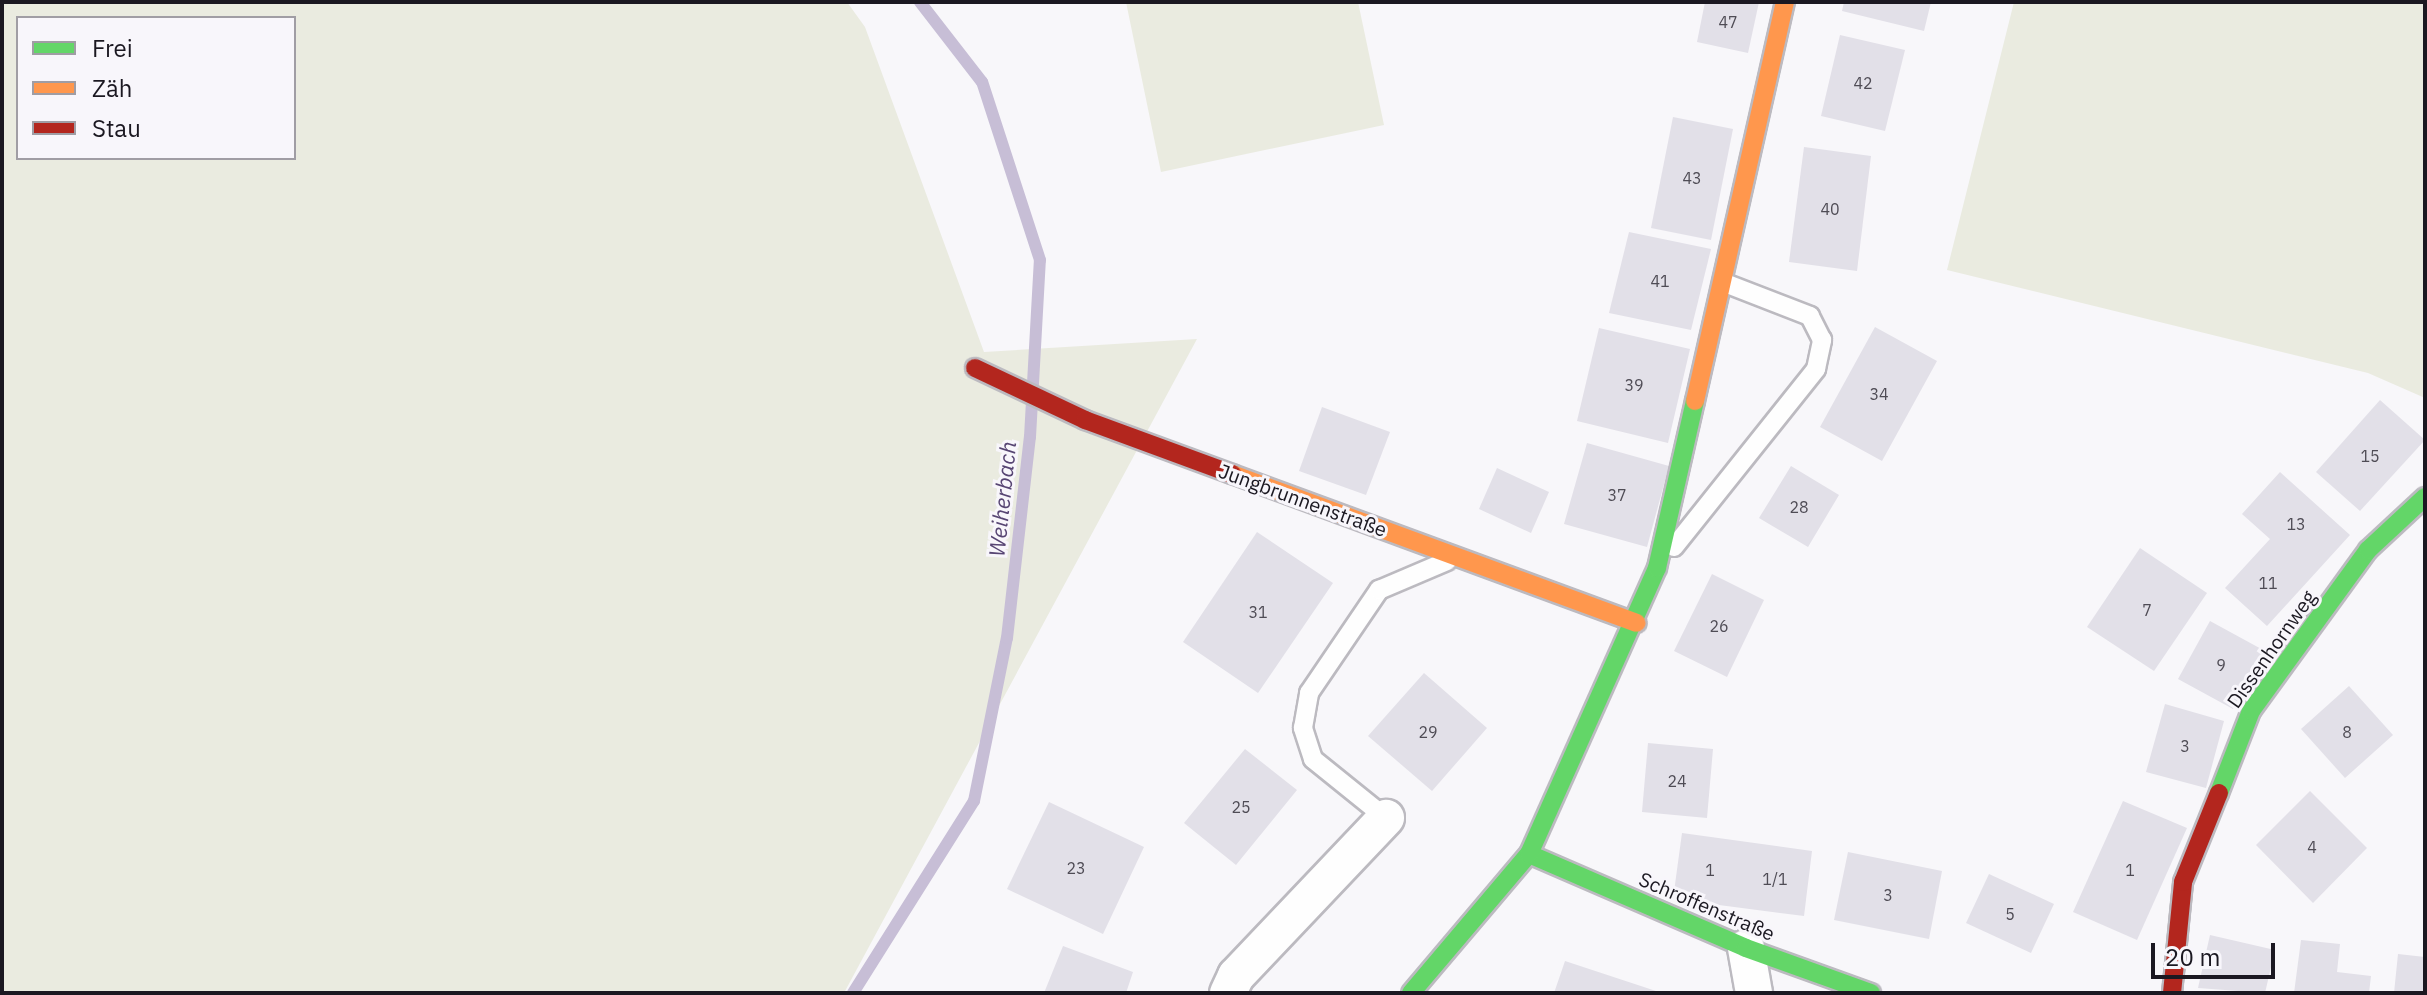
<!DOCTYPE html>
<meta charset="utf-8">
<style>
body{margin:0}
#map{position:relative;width:2427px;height:995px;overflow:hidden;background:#f8f7fa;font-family:"IBM Plex Sans",sans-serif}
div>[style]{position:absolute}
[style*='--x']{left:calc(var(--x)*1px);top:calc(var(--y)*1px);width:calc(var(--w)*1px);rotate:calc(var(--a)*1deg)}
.green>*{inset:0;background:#eaebe0}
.stream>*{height:12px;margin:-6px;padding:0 6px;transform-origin:6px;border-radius:6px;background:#c7bed6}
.building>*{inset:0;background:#e2e0e8}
.roads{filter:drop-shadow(2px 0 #bcbac0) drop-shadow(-2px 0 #bcbac0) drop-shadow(0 2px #bcbac0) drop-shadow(0 -2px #bcbac0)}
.lane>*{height:18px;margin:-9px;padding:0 9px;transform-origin:9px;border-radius:9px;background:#fefefe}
.street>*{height:36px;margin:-18px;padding:0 18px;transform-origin:18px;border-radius:18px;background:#fefefe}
.fast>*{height:18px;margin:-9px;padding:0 9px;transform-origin:9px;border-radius:9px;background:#63d668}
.slow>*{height:18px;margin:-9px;padding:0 9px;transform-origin:9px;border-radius:9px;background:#ff974d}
.jam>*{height:18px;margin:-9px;padding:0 9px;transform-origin:9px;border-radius:9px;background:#b3261e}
span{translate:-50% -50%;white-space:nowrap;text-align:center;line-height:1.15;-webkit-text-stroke:6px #f8f6fb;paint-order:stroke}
.number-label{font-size:16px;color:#4f4c55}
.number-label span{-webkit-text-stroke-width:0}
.street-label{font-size:20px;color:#1b1821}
.water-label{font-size:22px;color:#574573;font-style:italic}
.frame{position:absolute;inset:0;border:4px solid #1b1821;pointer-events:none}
.legend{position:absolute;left:16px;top:16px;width:280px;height:144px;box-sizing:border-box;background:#f8f6fb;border:2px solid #a09da4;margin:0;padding:10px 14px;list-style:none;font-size:24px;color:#1b1821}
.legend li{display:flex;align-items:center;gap:16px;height:40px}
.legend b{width:40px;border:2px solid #a09da4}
.scale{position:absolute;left:2151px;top:943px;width:124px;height:36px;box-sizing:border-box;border:4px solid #1b1821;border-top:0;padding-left:10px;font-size:24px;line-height:28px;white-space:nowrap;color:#1b1821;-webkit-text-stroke:6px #f8f6fb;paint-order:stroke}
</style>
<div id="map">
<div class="green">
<div style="clip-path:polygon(evenodd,2px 2px,847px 2px,865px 27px,984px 352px,1197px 339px,844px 993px,2px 993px,2px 2px,18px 18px,294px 18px,294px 158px,18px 158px,18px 18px)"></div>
<div style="clip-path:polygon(1126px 2px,1358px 2px,1384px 125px,1161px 172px)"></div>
<div style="clip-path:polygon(2014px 2px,2425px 2px,2425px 398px,2368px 373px,1947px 270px)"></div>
</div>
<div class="stream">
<div style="--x:853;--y:993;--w:227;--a:-57.8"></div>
<div style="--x:974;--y:801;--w:166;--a:-78.6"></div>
<div style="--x:1007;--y:638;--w:202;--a:-83.5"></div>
<div style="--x:1030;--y:437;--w:177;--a:-86.8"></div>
<div style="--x:1040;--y:260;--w:187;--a:-108"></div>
<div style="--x:982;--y:82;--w:101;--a:-127.8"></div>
</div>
<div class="building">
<div style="clip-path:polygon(1705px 2px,1759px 2px,1748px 53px,1697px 42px)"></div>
<div style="clip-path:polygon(1844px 2px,1931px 2px,1924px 31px,1842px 11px)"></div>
<div style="clip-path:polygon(1840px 35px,1905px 50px,1885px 131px,1821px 116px)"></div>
<div style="clip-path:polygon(1673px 117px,1733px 129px,1711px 240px,1651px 228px)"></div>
<div style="clip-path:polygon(1804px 147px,1871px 156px,1857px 271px,1789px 262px)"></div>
<div style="clip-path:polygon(1629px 232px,1711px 249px,1691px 330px,1609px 313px)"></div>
<div style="clip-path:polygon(1875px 327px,1937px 361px,1882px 461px,1820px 427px)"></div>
<div style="clip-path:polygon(1599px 328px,1690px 349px,1668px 443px,1577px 421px)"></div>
<div style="clip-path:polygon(2380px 400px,2425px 440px,2360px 511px,2316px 472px)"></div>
<div style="clip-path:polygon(1322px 407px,1390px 432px,1366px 495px,1299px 471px)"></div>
<div style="clip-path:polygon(1587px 443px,1669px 466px,1647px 547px,1564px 524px)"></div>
<div style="clip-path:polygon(1791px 466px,1839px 495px,1808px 547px,1759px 518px)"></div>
<div style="clip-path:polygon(1497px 468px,1549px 492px,1531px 533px,1479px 509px)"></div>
<div style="clip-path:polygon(2280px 472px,2350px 535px,2267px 626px,2225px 588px,2270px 539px,2242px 514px)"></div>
<div style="clip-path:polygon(1257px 532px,1333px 583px,1258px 693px,1183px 642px)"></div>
<div style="clip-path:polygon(2140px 548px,2207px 593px,2154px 671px,2087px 627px)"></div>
<div style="clip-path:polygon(1712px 574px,1764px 600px,1727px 677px,1674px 651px)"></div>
<div style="clip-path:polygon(2210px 621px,2265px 651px,2233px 709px,2178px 679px)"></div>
<div style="clip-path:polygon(1424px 673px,1487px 728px,1432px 791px,1368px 736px)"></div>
<div style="clip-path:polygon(2349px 686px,2393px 735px,2345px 778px,2301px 729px)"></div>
<div style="clip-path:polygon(2165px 704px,2224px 721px,2206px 788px,2146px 772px)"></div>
<div style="clip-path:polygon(1648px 743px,1713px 749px,1707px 818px,1642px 812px)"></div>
<div style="clip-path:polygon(1245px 749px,1297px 790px,1236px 865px,1184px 823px)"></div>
<div style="clip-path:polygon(2310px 791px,2367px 848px,2313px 903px,2256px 845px)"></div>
<div style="clip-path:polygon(2123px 801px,2187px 828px,2137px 940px,2073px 912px)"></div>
<div style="clip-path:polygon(1049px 802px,1144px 847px,1103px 934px,1007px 889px)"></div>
<div style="clip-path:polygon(1682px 833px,1812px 851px,1804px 916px,1673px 899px)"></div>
<div style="clip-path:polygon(1848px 852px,1942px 871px,1929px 939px,1834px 920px)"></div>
<div style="clip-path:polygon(1989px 874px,2054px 904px,2031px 953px,1966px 923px)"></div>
<div style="clip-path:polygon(2210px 935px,2275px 950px,2265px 993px,2198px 988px)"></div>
<div style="clip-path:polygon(2301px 940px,2340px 944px,2337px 972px,2371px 976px,2369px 993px,2294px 993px)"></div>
<div style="clip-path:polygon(1063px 946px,1133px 972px,1126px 993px,1044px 993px)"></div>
<div style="clip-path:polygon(2398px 954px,2425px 957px,2425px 993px,2394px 993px)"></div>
<div style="clip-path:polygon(1565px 961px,1659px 992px,1659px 993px,1554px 993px)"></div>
</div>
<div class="roads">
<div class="lane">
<div style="--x:1674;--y:547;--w:228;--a:-51.4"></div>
<div style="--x:1816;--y:369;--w:30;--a:-78"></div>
<div style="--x:1822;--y:340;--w:27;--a:-117"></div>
<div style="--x:1810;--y:316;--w:91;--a:-158.8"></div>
<div style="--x:1386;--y:818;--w:94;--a:-141.1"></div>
<div style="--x:1313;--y:759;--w:33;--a:-108"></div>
<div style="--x:1303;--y:728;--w:36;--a:-80"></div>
<div style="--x:1309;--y:693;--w:125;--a:-55.8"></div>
<div style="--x:1379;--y:590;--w:74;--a:-23.1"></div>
</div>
<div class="street">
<div style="--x:1746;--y:948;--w:46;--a:79.9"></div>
<div style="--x:1228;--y:993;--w:19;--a:-65"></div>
<div style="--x:1236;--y:976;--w:218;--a:-46.5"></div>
</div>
<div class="fast">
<div style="--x:2219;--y:793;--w:88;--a:-68.7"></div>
<div style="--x:2251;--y:711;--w:199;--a:-54"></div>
<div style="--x:2368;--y:550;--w:78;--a:-42.9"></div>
<div style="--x:1529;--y:854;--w:236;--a:23.4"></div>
<div style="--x:1746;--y:948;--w:133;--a:19.8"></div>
<div style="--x:1411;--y:993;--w:182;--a:-49.7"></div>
<div style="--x:1529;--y:854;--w:313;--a:-65.9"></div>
<div style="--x:1657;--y:568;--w:171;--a:-77.2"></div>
</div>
<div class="slow">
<div style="--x:1695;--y:401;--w:409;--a:-77.3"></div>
<div style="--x:1232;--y:474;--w:431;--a:20.2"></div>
</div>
<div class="jam">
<div style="--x:975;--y:368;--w:122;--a:25.3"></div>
<div style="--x:1085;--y:420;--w:157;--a:20.2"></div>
<div style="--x:2172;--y:993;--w:112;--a:-84.3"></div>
<div style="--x:2183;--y:882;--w:96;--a:-68"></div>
</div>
</div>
<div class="number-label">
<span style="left:1728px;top:22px">47</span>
<span style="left:1863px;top:83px">42</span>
<span style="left:1692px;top:178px">43</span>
<span style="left:1830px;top:209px">40</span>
<span style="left:1660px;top:281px">41</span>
<span style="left:1634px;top:385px">39</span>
<span style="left:1879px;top:394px">34</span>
<span style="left:2370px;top:456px">15</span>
<span style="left:1617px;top:495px">37</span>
<span style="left:1799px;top:507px">28</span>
<span style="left:2296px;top:524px">13</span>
<span style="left:2268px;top:583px">11</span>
<span style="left:2147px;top:610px">7</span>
<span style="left:1258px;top:612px">31</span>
<span style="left:1719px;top:626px">26</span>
<span style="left:2221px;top:665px">9</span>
<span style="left:1428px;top:732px">29</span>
<span style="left:2347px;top:732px">8</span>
<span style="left:2185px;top:746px">3</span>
<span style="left:1677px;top:781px">24</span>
<span style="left:1241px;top:807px">25</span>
<span style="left:2312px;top:847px">4</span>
<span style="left:1076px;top:868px">23</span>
<span style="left:1710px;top:870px">1</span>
<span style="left:2130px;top:870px">1</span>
<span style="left:1775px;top:879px">1/1</span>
<span style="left:1888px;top:895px">3</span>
<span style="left:2010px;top:914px">5</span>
</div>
<div class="street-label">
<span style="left:1303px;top:500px;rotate:20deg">Jungbrunnenstraße</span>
<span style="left:2271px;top:649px;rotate:-55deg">Dissenhornweg</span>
<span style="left:1707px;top:906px;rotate:23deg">Schroffenstraße</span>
</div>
<div class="water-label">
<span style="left:1002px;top:499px;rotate:-84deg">Weiherbach</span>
</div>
<div class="frame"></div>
<ul class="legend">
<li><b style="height:10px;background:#63d668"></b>Frei</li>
<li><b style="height:10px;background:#ff974d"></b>Zäh</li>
<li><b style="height:10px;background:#b3261e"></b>Stau</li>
</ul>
<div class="scale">20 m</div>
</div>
